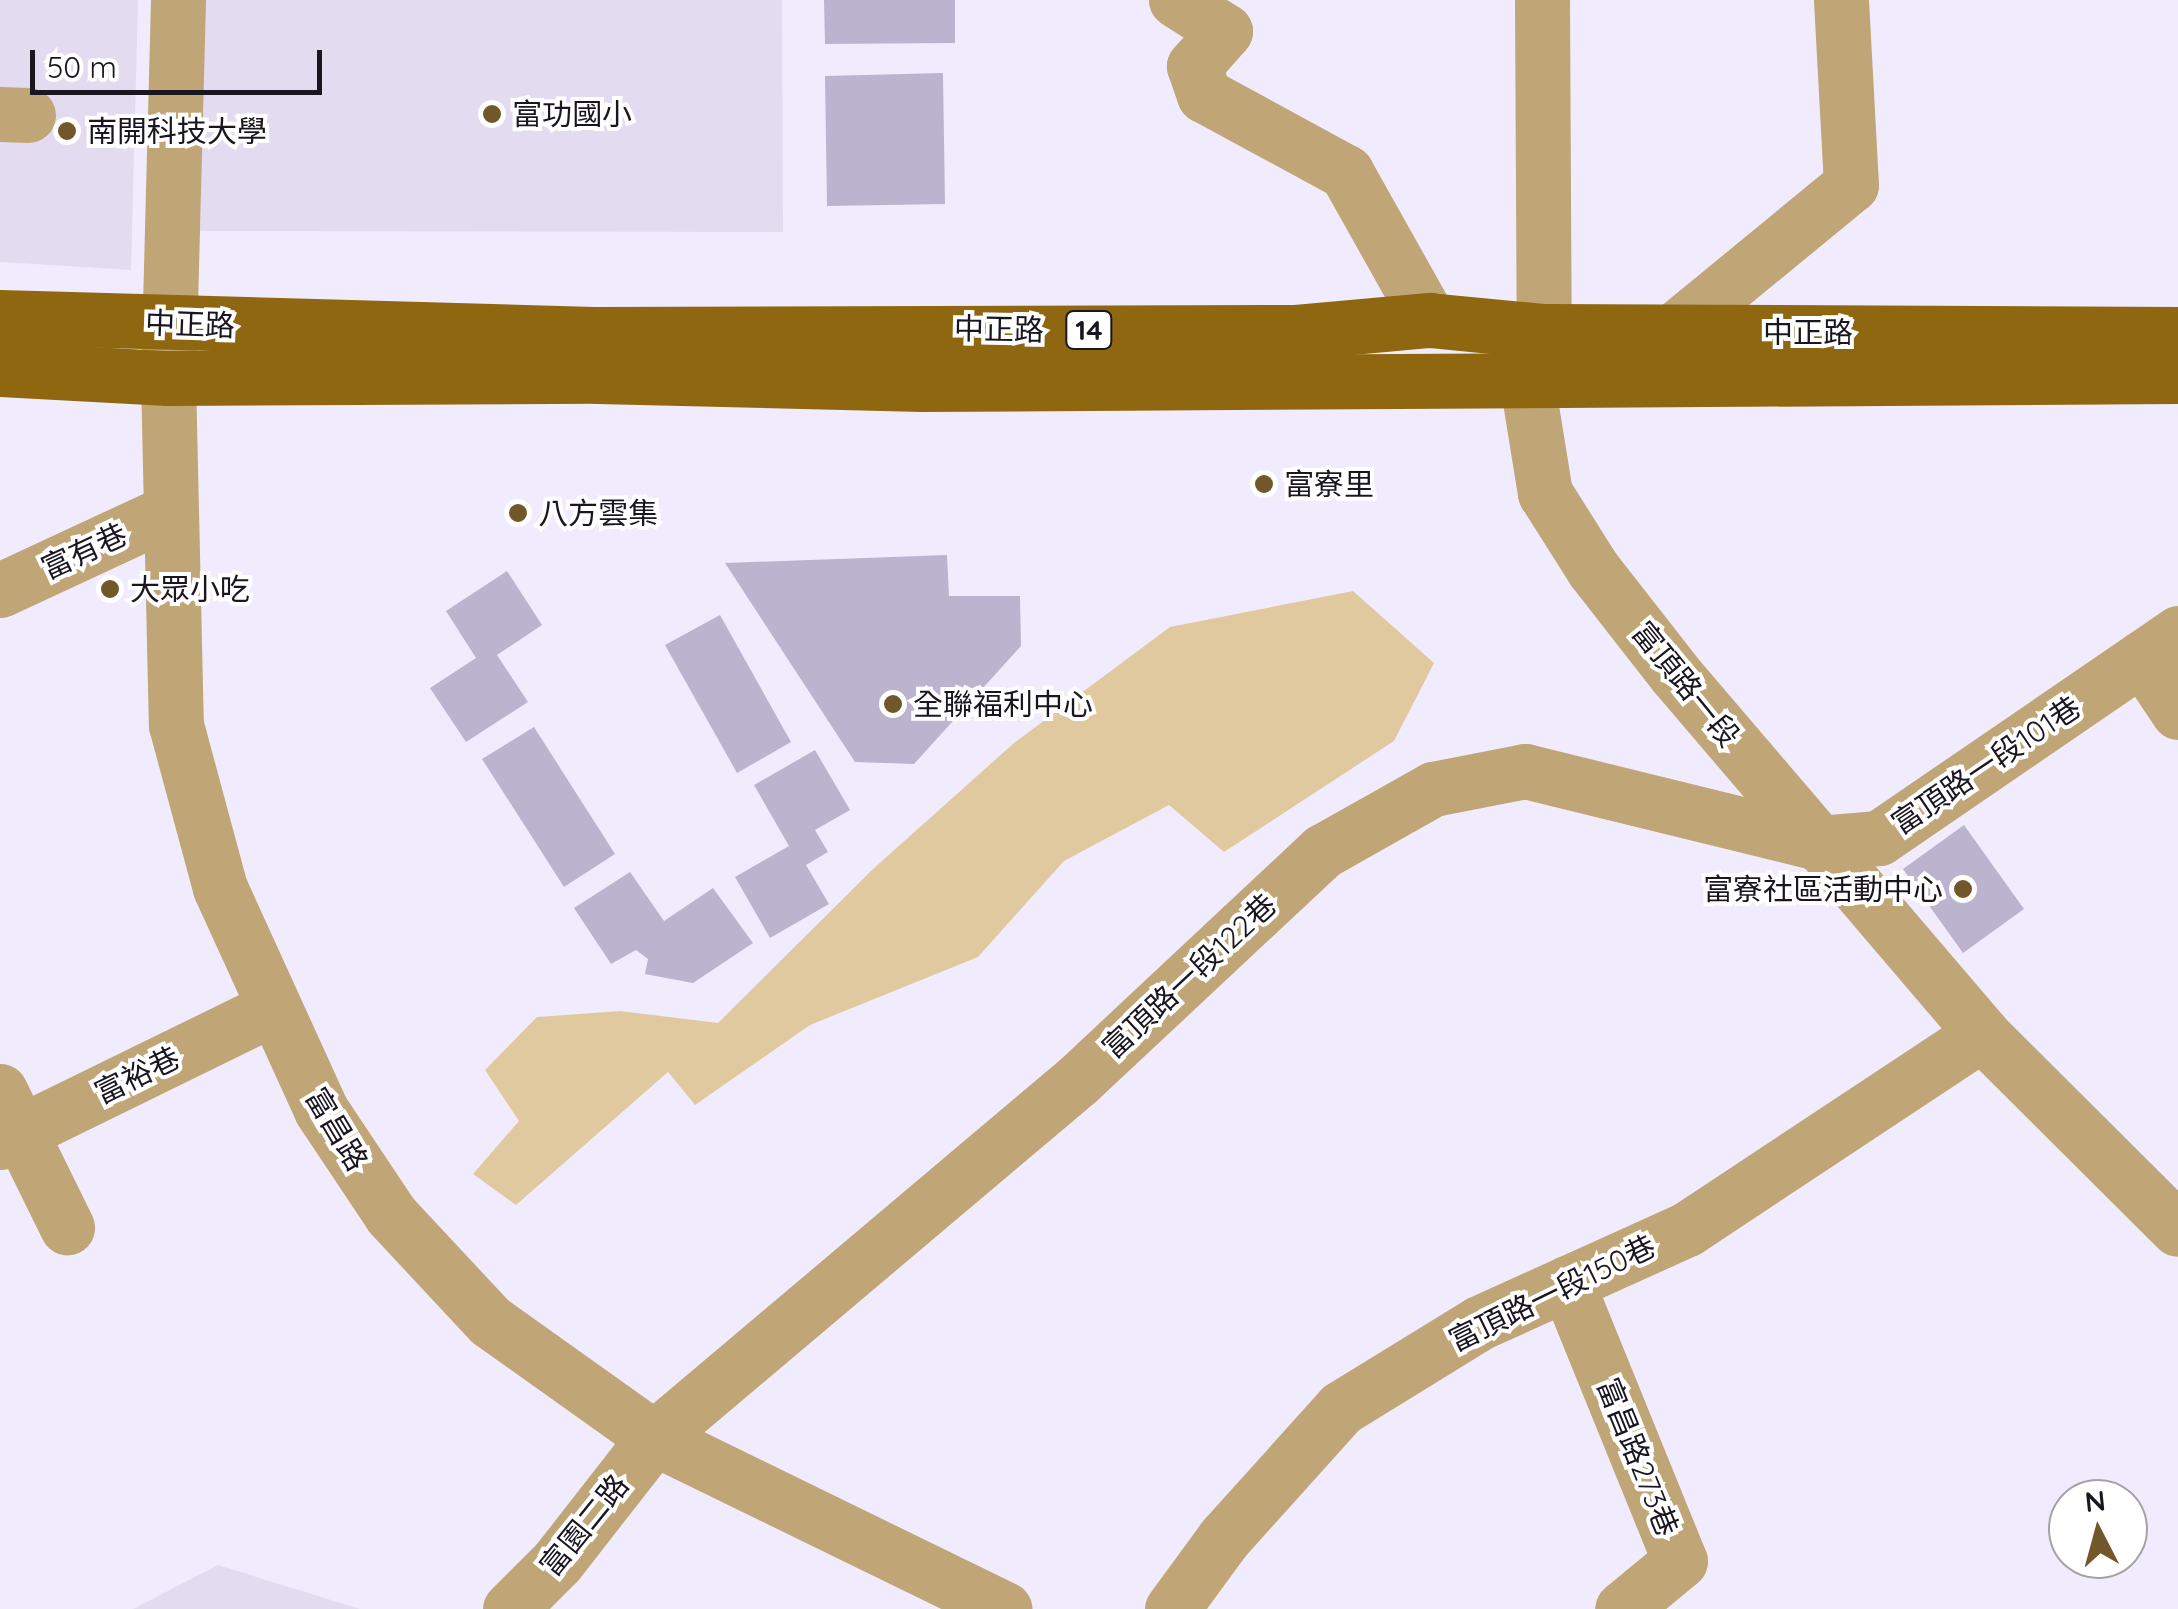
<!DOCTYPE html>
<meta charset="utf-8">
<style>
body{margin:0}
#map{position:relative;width:2178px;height:1609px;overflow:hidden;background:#f1ecfd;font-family:Quicksand,"Noto Sans TC",sans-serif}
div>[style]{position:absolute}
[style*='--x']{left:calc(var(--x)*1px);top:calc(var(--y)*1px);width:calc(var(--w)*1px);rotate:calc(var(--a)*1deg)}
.built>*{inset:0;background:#e3dcf0}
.green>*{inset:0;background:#e1c99f}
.building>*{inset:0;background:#bcb3ce}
.minor>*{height:55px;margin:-27.5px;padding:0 27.5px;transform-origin:27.5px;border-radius:27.5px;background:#c0a576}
.major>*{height:55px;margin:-27.5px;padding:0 27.5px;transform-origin:27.5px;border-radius:27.5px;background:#8f6710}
.dots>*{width:28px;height:28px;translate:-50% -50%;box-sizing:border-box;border:5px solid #fff;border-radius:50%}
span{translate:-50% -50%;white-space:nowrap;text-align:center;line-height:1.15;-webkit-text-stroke:8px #fff;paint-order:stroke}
.shield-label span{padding:2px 8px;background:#fff;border:2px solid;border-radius:8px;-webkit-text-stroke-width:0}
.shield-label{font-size:28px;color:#191620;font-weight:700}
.poi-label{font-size:30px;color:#191620}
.left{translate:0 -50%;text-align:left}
.right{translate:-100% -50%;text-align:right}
.street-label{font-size:30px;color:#191620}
.north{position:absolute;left:2048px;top:1479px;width:100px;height:100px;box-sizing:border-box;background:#fff;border:2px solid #a3a2a6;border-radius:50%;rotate:354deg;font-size:28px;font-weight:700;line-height:40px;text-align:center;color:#191620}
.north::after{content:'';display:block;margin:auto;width:35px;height:45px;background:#715729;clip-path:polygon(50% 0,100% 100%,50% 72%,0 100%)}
.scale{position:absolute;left:30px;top:50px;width:292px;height:45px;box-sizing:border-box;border:5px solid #191620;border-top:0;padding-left:12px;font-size:30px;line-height:35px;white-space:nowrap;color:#191620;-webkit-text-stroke:8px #fff;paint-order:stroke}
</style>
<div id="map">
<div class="built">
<div style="clip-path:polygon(0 0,138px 0,131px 270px,0 262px)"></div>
<div style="clip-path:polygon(205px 0,782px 0,783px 232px,200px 231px)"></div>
<div style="clip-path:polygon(218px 1565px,360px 1609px,133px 1609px)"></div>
</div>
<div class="green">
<div style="clip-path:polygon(1353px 591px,1434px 663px,1394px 741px,1224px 852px,1169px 805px,1064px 861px,978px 957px,810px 1025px,695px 1105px,668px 1072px,516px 1205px,473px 1174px,519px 1121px,485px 1070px,537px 1017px,620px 1011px,718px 1023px,873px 869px,1014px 743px,1170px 627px)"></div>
</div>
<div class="building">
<div style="clip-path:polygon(824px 0,955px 0,955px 43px,825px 44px)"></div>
<div style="clip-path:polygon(943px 73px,945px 204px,827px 206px,825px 76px)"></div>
<div style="clip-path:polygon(947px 555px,949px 596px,1020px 596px,1021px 646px,914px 764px,855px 762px,725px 563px)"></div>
<div style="clip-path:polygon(507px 571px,542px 625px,497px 655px,528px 702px,466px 742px,430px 688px,476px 658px,446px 611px)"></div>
<div style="clip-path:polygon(720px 615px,791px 742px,737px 773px,665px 645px)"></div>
<div style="clip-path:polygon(534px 727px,615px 854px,564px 887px,482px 759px)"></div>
<div style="clip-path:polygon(815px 750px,850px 810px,815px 830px,828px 852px,806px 865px,829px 904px,770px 938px,735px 877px,789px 846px,754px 785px)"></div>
<div style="clip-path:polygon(1964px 825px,2024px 909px,1963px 953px,1903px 869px)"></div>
<div style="clip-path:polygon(630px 872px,664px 921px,713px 888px,753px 943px,693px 983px,645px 974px,648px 959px,636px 950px,611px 964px,574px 908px)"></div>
</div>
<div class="minor">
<div style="--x:178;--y:0;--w:378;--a:91.5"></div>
<div style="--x:168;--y:378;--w:347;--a:88.7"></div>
<div style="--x:176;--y:725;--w:169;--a:74.9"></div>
<div style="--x:220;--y:888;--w:244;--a:65.5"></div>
<div style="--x:321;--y:1110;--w:126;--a:56.3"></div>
<div style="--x:391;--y:1215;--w:145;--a:47"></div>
<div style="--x:490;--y:1321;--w:201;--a:35.5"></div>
<div style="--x:654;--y:1438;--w:390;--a:26"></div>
<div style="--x:1176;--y:0;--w:58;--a:32.3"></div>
<div style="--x:1225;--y:31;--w:47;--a:131.5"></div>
<div style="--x:1194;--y:66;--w:31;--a:71"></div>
<div style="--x:1204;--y:95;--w:162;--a:28.5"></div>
<div style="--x:1346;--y:172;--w:170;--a:60.7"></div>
<div style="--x:1542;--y:0;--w:331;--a:89.7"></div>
<div style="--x:1544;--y:331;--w:48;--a:111.8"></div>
<div style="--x:1526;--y:376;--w:119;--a:80.8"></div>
<div style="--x:1545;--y:493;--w:90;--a:57.7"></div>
<div style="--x:1593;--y:569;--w:133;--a:52"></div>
<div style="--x:1675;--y:674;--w:473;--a:49.5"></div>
<div style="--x:1982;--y:1034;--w:276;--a:44.9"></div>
<div style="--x:0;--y:114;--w:28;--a:2"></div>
<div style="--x:1673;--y:331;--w:230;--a:-39.4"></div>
<div style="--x:1851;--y:185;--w:185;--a:-93.1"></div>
<div style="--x:0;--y:590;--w:185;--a:-24.9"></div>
<div style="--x:2142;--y:658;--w:65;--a:56.3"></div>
<div style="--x:0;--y:1091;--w:152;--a:63.8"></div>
<div style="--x:0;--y:1142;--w:305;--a:-26.1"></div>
<div style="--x:1567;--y:1283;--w:300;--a:67.9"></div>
<div style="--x:1680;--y:1561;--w:75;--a:140.4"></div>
<div style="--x:510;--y:1609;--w:66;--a:-45"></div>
<div style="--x:557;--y:1562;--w:157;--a:-52"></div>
<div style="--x:654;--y:1438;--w:555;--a:-40.18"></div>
<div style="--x:1078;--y:1080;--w:335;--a:-43.1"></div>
<div style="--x:1323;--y:851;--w:126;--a:-29.4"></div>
<div style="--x:1433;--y:789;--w:94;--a:-11.1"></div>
<div style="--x:1525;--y:771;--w:303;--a:13.8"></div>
<div style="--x:1819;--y:843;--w:60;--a:-4.8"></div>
<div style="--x:1879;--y:838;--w:363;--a:-34.4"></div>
<div style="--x:1172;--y:1609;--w:88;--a:-53.8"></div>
<div style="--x:1224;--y:1538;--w:175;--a:-48"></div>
<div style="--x:1341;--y:1408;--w:162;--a:-31.6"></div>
<div style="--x:1479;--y:1323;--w:228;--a:-24.3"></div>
<div style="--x:1687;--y:1229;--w:354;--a:-33.5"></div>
</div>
<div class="major">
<div style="--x:0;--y:317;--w:594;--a:1.64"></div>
<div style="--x:594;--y:334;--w:702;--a:-0.16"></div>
<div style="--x:1296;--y:332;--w:134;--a:-5.2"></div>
<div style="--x:1429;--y:320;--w:116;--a:5.5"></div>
<div style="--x:1544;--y:331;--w:634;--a:0.27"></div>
<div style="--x:0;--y:369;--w:168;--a:3.1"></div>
<div style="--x:168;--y:378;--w:430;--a:-0.3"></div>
<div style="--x:598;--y:376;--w:324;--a:1.4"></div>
<div style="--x:922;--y:384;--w:1256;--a:-0.36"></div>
</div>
<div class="dots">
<div style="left:492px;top:114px;background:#715729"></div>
<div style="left:67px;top:131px;background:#715729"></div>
<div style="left:1264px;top:484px;background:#715729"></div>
<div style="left:518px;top:513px;background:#715729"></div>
<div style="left:110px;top:589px;background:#715729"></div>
<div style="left:893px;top:704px;background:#715729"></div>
<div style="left:1963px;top:889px;background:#715729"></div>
</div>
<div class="shield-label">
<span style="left:1089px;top:330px">14</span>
</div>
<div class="poi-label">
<span class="left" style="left:512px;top:114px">富功國小</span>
<span class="left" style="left:87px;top:131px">南開科技大學</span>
<span class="left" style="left:1284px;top:484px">富寮里</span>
<span class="left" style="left:538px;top:513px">八方雲集</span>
<span class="left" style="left:130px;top:589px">大眾小吃</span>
<span class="left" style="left:913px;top:704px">全聯福利中心</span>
<span class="right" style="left:1943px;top:889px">富寮社區活動中心</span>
</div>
<div class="street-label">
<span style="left:190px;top:324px;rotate:2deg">中正路</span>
<span style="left:999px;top:329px;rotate:1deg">中正路</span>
<span style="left:1808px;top:332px">中正路</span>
<span style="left:84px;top:551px;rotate:-25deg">富有巷</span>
<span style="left:1686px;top:684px;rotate:51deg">富頂路一段</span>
<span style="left:1986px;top:765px;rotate:-34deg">富頂路一段101巷</span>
<span style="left:1189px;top:976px;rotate:-43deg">富頂路一段122巷</span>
<span style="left:137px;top:1075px;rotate:-26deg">富裕巷</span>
<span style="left:337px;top:1129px;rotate:59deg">富昌路</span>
<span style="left:1552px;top:1293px;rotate:-26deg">富頂路一段150巷</span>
<span style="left:1638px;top:1457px;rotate:68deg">富昌路273巷</span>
<span style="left:584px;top:1525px;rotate:-51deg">富園二路</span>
</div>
<div class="north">N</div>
<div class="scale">50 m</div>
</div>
